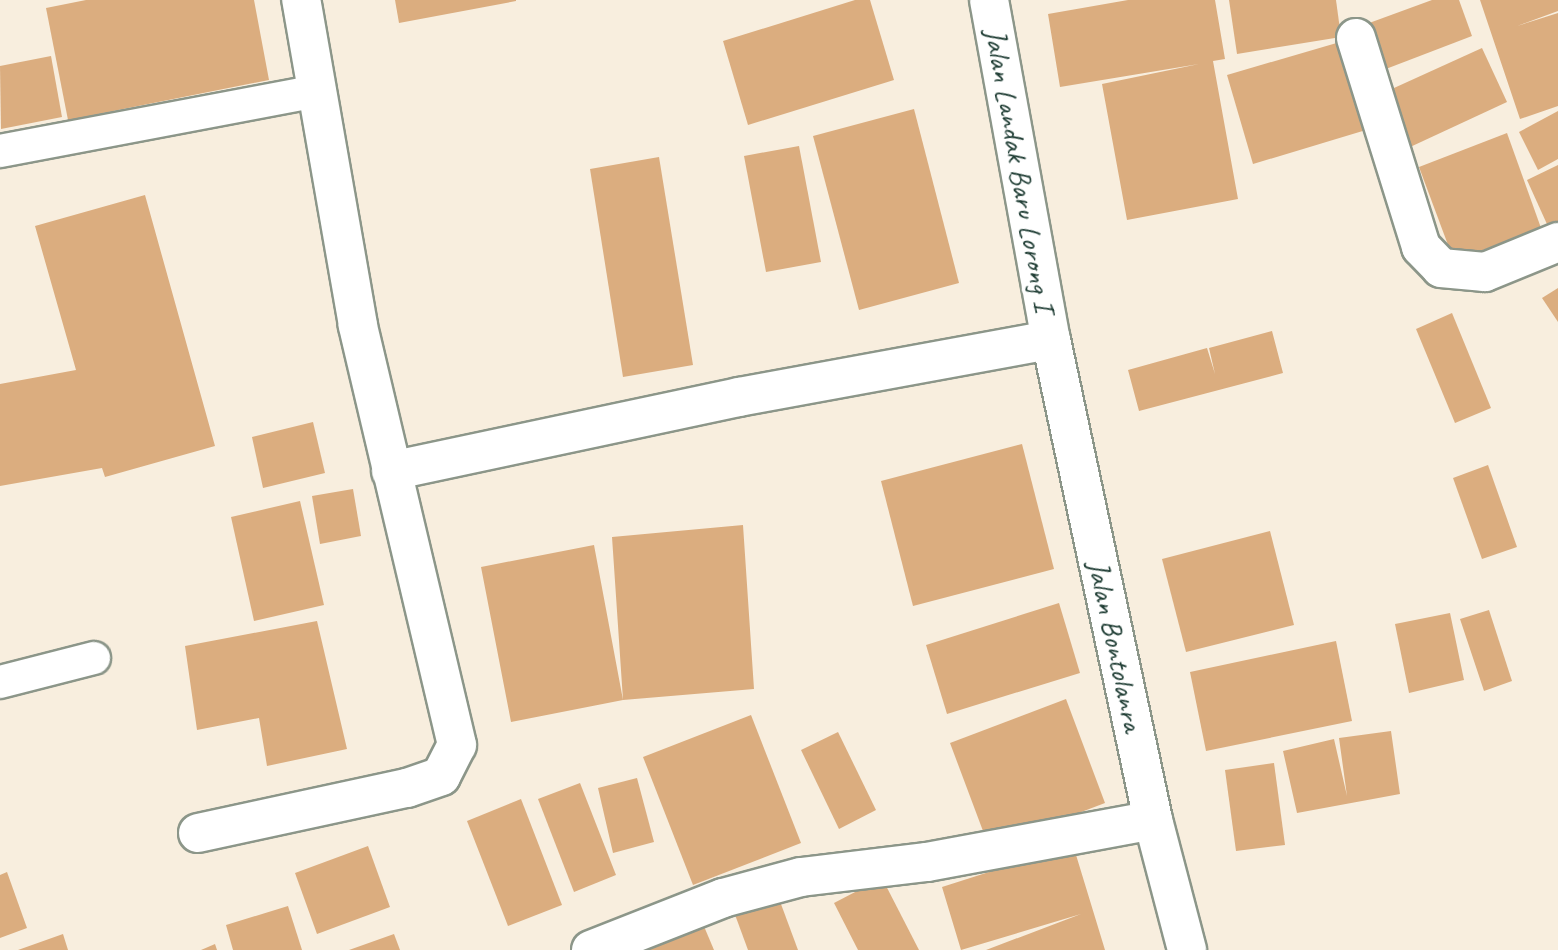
<!DOCTYPE html>
<style>
body{margin:0}
#map{position:relative;width:1558px;height:950px;overflow:hidden;background:#f8eede;font-family:Caveat,sans-serif}
div>[style]{position:absolute}
[style*='--x']{left:calc(var(--x)*1px);top:calc(var(--y)*1px);width:calc(var(--w)*1px);rotate:calc(var(--a)*1deg)}
.building>*{inset:0;background:#dbad7f}
.roads{filter:drop-shadow(2px 0 #8c9689) drop-shadow(-2px 0 #8c9689) drop-shadow(0 2px #8c9689) drop-shadow(0 -2px #8c9689)}
.service>*{height:32px;margin:-16px;padding:0 16px;transform-origin:16px;border-radius:16px;background:#fff}
.minor>*{height:38px;margin:-19px;padding:0 19px;transform-origin:19px;border-radius:19px;background:#fff}
span{translate:-50% -50%;white-space:nowrap;text-align:center;line-height:1.15;-webkit-text-stroke:7px #fff;paint-order:stroke}
.street-label{font-size:30px;color:#1f3d34}
</style>
<div id="map">
<div class="building">
<div style="clip-path:polygon(86px 0,254px 0,269px 80px,68px 120px,46px 8px)"></div>
<div style="clip-path:polygon(395px 0,516px 0,516px 1px,399px 23px)"></div>
<div style="clip-path:polygon(855px 0,870px 0,894px 80px,748px 125px,723px 41px)"></div>
<div style="clip-path:polygon(1128px 0,1215px 0,1225px 59px,1213px 61px,1238px 199px,1127px 220px,1102px 84px,1199px 64px,1060px 87px,1048px 14px)"></div>
<div style="clip-path:polygon(1229px 0,1336px 0,1341px 37px,1237px 54px)"></div>
<div style="clip-path:polygon(1432px 0,1459px 0,1472px 36px,1378px 72px,1361px 26px)"></div>
<div style="clip-path:polygon(1480px 0,1558px 0,1558px 11px,1517px 26px,1558px 13px,1558px 106px,1520px 119px)"></div>
<div style="clip-path:polygon(1340px 42px,1366px 130px,1253px 164px,1227px 75px)"></div>
<div style="clip-path:polygon(1482px 48px,1507px 102px,1408px 148px,1383px 93px)"></div>
<div style="clip-path:polygon(51px 56px,62px 117px,1px 129px,0 66px)"></div>
<div style="clip-path:polygon(914px 109px,959px 283px,859px 310px,813px 136px)"></div>
<div style="clip-path:polygon(1558px 111px,1558px 159px,1538px 170px,1519px 132px)"></div>
<div style="clip-path:polygon(1507px 133px,1541px 228px,1454px 261px,1419px 167px)"></div>
<div style="clip-path:polygon(799px 146px,821px 262px,766px 272px,744px 156px)"></div>
<div style="clip-path:polygon(659px 157px,693px 365px,623px 377px,590px 169px)"></div>
<div style="clip-path:polygon(1558px 165px,1558px 230px,1551px 233px,1527px 180px)"></div>
<div style="clip-path:polygon(145px 195px,215px 446px,105px 477px,102px 468px,0 486px,0 384px,76px 370px,35px 226px)"></div>
<div style="clip-path:polygon(1558px 288px,1558px 322px,1542px 298px)"></div>
<div style="clip-path:polygon(1452px 313px,1491px 408px,1455px 423px,1416px 329px)"></div>
<div style="clip-path:polygon(1272px 331px,1283px 373px,1139px 411px,1128px 370px,1207px 348px,1215px 374px,1209px 348px)"></div>
<div style="clip-path:polygon(313px 422px,325px 473px,263px 488px,252px 437px)"></div>
<div style="clip-path:polygon(1022px 444px,1054px 569px,913px 606px,881px 481px)"></div>
<div style="clip-path:polygon(1488px 465px,1517px 547px,1482px 559px,1453px 478px)"></div>
<div style="clip-path:polygon(353px 489px,361px 536px,320px 544px,312px 496px)"></div>
<div style="clip-path:polygon(300px 501px,324px 605px,254px 621px,231px 517px)"></div>
<div style="clip-path:polygon(743px 525px,754px 689px,623px 700px,511px 722px,481px 567px,594px 545px,623px 700px,612px 537px)"></div>
<div style="clip-path:polygon(1270px 531px,1294px 625px,1186px 652px,1162px 559px)"></div>
<div style="clip-path:polygon(1059px 603px,1080px 673px,947px 714px,926px 645px)"></div>
<div style="clip-path:polygon(1489px 610px,1512px 681px,1484px 691px,1460px 619px)"></div>
<div style="clip-path:polygon(1450px 613px,1464px 680px,1409px 693px,1395px 624px)"></div>
<div style="clip-path:polygon(317px 621px,347px 749px,267px 766px,259px 718px,197px 730px,185px 646px)"></div>
<div style="clip-path:polygon(1336px 641px,1352px 721px,1206px 751px,1190px 672px)"></div>
<div style="clip-path:polygon(1066px 699px,1105px 803px,989px 847px,950px 743px)"></div>
<div style="clip-path:polygon(751px 715px,801px 843px,693px 885px,643px 757px)"></div>
<div style="clip-path:polygon(1391px 731px,1400px 794px,1297px 813px,1283px 751px,1334px 739px,1347px 796px,1339px 738px)"></div>
<div style="clip-path:polygon(838px 732px,876px 810px,839px 829px,801px 750px)"></div>
<div style="clip-path:polygon(1274px 763px,1285px 845px,1236px 851px,1225px 770px)"></div>
<div style="clip-path:polygon(637px 778px,654px 842px,613px 853px,598px 788px)"></div>
<div style="clip-path:polygon(580px 783px,616px 875px,574px 892px,538px 799px)"></div>
<div style="clip-path:polygon(521px 799px,562px 905px,508px 926px,467px 821px)"></div>
<div style="clip-path:polygon(1073px 845px,1105px 950px,986px 950px,1081px 914px,961px 950px,942px 887px)"></div>
<div style="clip-path:polygon(368px 846px,390px 907px,317px 934px,295px 873px)"></div>
<div style="clip-path:polygon(7px 872px,27px 928px,0 938px,0 875px)"></div>
<div style="clip-path:polygon(882px 878px,919px 950px,858px 950px,834px 903px)"></div>
<div style="clip-path:polygon(778px 896px,798px 950px,748px 950px,734px 912px)"></div>
<div style="clip-path:polygon(288px 906px,302px 950px,233px 950px,226px 925px)"></div>
<div style="clip-path:polygon(703px 924px,714px 950px,646px 950px)"></div>
<div style="clip-path:polygon(63px 934px,68px 950px,18px 950px)"></div>
<div style="clip-path:polygon(394px 934px,400px 950px,349px 950px)"></div>
<div style="clip-path:polygon(215px 944px,217px 950px,201px 950px)"></div>
</div>
<div class="roads">
<div class="service">
<div style="--x:0;--y:151;--w:323;--a:-10.7"></div>
<div style="--x:0;--y:682;--w:97;--a:-14.3"></div>
</div>
<div class="minor">
<div style="--x:989;--y:0;--w:346;--a:79.7"></div>
<div style="--x:1051;--y:340;--w:491;--a:78"></div>
<div style="--x:1153;--y:820;--w:134;--a:75.3"></div>
<div style="--x:1356;--y:38;--w:219;--a:72.7"></div>
<div style="--x:1421;--y:247;--w:29;--a:46"></div>
<div style="--x:1441;--y:268;--w:44;--a:5.2"></div>
<div style="--x:1485;--y:272;--w:79;--a:-22.3"></div>
<div style="--x:391;--y:471;--w:356;--a:-12"></div>
<div style="--x:739;--y:397;--w:317;--a:-10.4"></div>
<div style="--x:198;--y:833;--w:214;--a:-12.2"></div>
<div style="--x:407;--y:788;--w:36;--a:-19"></div>
<div style="--x:441;--y:776;--w:35;--a:-63"></div>
<div style="--x:457;--y:745;--w:432;--a:-103.3"></div>
<div style="--x:358;--y:325;--w:330;--a:-99.9"></div>
<div style="--x:591;--y:950;--w:142;--a:-21.5"></div>
<div style="--x:723;--y:898;--w:81;--a:-15.1"></div>
<div style="--x:801;--y:877;--w:127;--a:-6.8"></div>
<div style="--x:927;--y:862;--w:230;--a:-10.5"></div>
</div>
</div>
<div class="street-label">
<span style="left:1020px;top:170px;rotate:80deg">Jalan Landak Baru Lorong I</span>
<span style="left:1116px;top:646px;rotate:78deg">Jalan Bontolanra</span>
</div>
</div>
